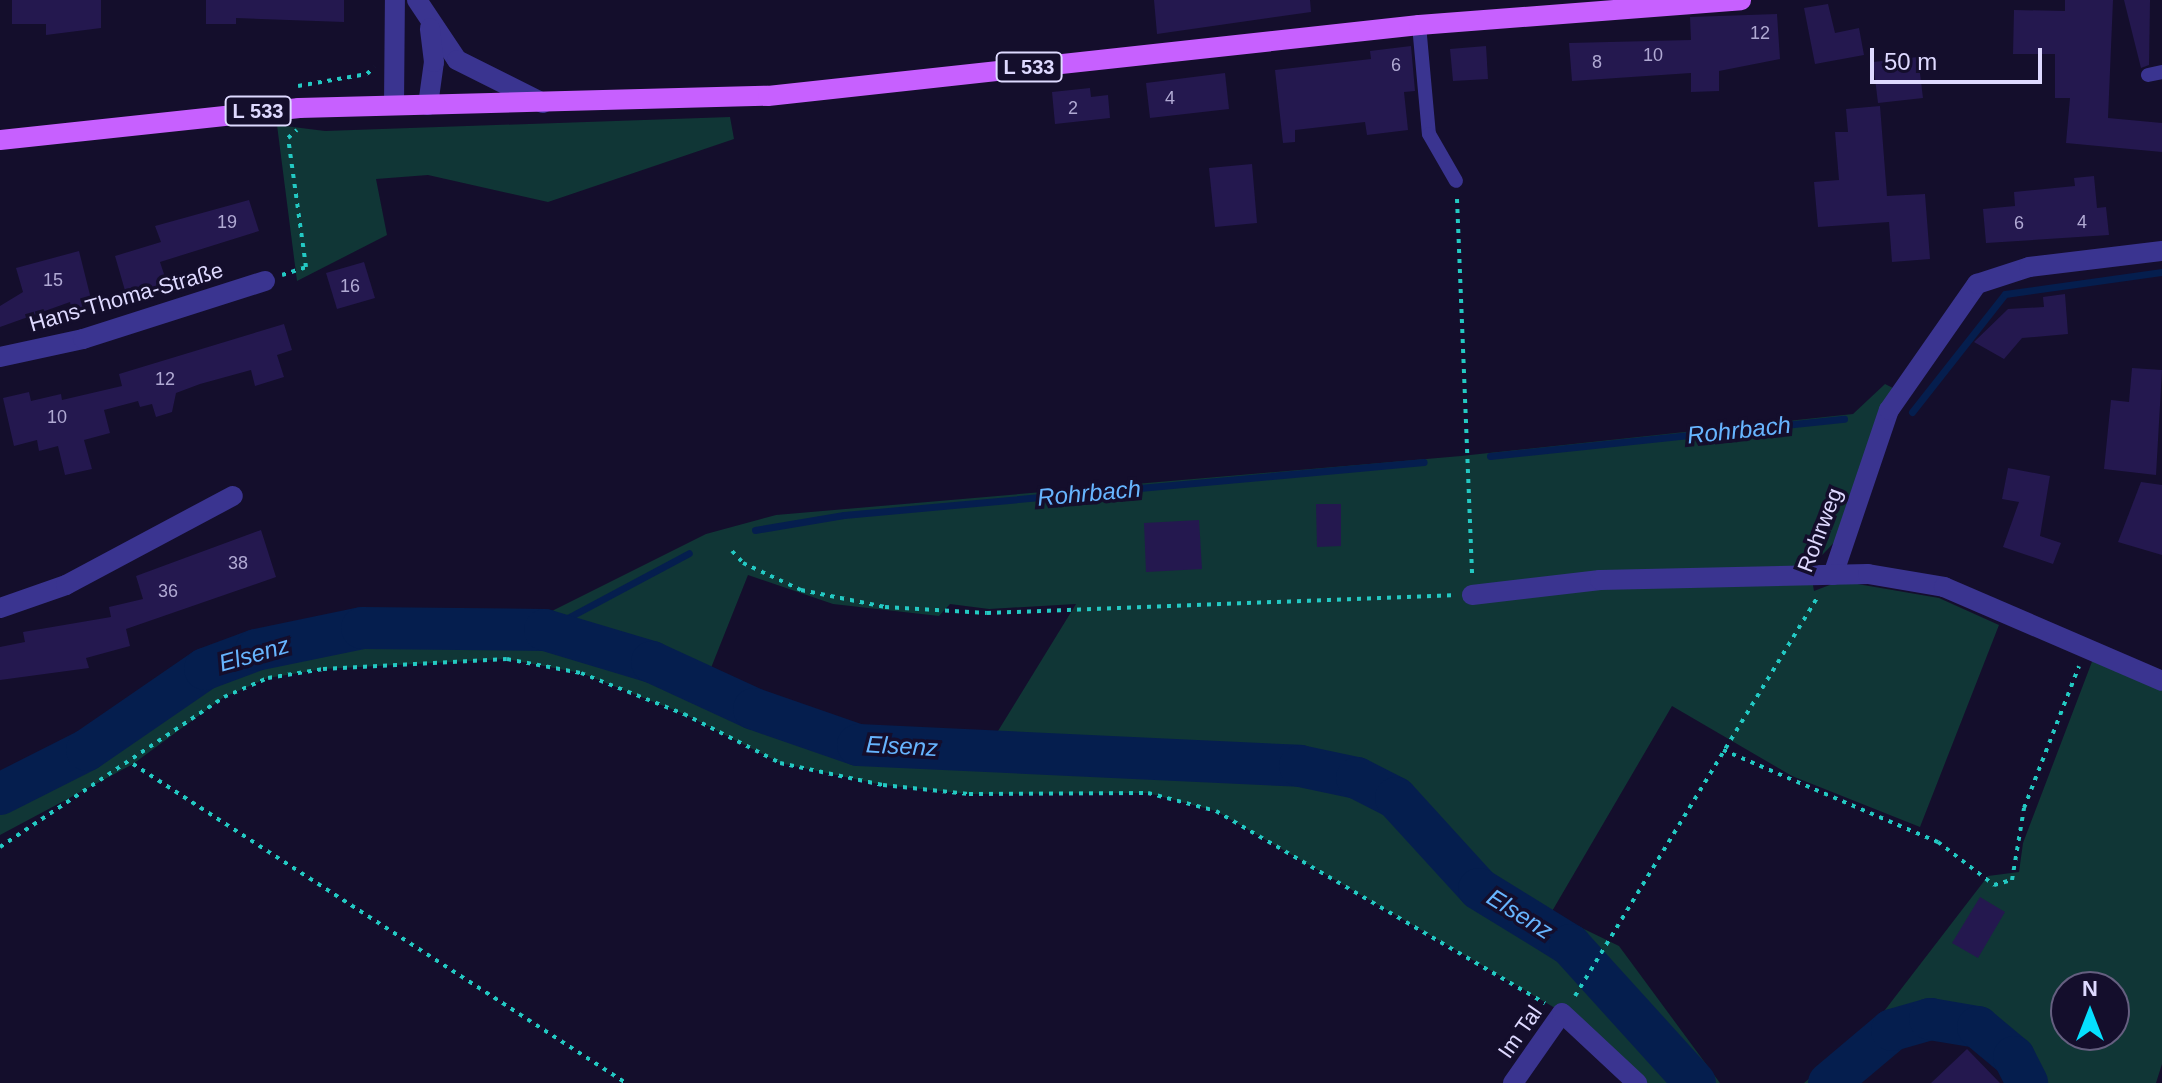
<!DOCTYPE html>
<meta charset="utf-8">
<style>
body{margin:0}
#map{position:relative;width:2162px;height:1083px;overflow:hidden;background:#140e2c;font-family:Arial,sans-serif}
div>[style]{position:absolute}
[style*='--x']{left:calc(var(--x)*1px);top:calc(var(--y)*1px);width:calc(var(--w)*1px);rotate:calc(var(--a)*1deg)}
.green>*{inset:0;background:#103636}
.stream>*{height:7px;margin:-3.5px;padding:0 3.5px;transform-origin:3.5px;border-radius:3.5px;background:#051e4e}
.river>*{height:42px;margin:-21px;padding:0 21px;transform-origin:21px;border-radius:21px;background:#051e4e}
.building>*{inset:0;background:#24184f}
.path>*{height:4px;margin-top:-2px;transform-origin:0;background:repeating-linear-gradient(90deg,#23c9c3 0 4px,transparent 0 10px)}
.lane>*{height:14px;margin:-7px;padding:0 7px;transform-origin:7px;border-radius:7px;background:#3a3490}
.street>*{height:20px;margin:-10px;padding:0 10px;transform-origin:10px;border-radius:10px;background:#3a3490}
.primary>*{height:20px;margin:-10px;padding:0 10px;transform-origin:10px;border-radius:10px;background:#c760ff}
span{translate:-50% -50%;white-space:nowrap;text-align:center;line-height:1.15;-webkit-text-stroke:7px #140e2c;paint-order:stroke}
.number-label{font-size:18px;color:#b0a9d3}
.number-label span{-webkit-text-stroke-width:0}
.shield-label span{padding:2px 6px;background:#140e2c;border:2px solid;border-radius:6px;-webkit-text-stroke-width:0}
.shield-label{font-size:20px;color:#ded9ff;font-weight:700}
.street-label{font-size:22px;color:#ded9ff}
.water-label{font-size:24px;color:#67b5ff;font-style:italic}
.north{position:absolute;left:2050px;top:971px;width:80px;height:80px;box-sizing:border-box;background:#140e2c;border:2px solid #655f80;border-radius:50%;rotate:0deg;font-size:22px;font-weight:700;line-height:32px;text-align:center;color:#ded9ff}
.north::after{content:'';display:block;margin:auto;width:28px;height:36px;background:#05e0ff;clip-path:polygon(50% 0,100% 100%,50% 72%,0 100%)}
.scale{position:absolute;left:1870px;top:48px;width:172px;height:36px;box-sizing:border-box;border:4px solid #ded9ff;border-top:0;padding-left:10px;font-size:24px;line-height:28px;white-space:nowrap;color:#ded9ff;-webkit-text-stroke:6px #140e2c;paint-order:stroke}
</style>
<div id="map">
<div class="green">
<div style="clip-path:polygon(730px 117px,734px 139px,548px 202px,428px 175px,376px 179px,387px 235px,297px 281px,277px 125px,325px 131px)"></div>
<div style="clip-path:polygon(evenodd,1885px 384px,1895px 389px,1842px 534px,1810px 568px,1814px 591px,1840px 581px,1939px 598px,1999px 625px,1920px 827px,1792px 776px,1672px 706px,1551px 913px,1619px 946px,1720px 1083px,1637px 1083px,1562px 1012px,1216px 811px,1148px 793px,969px 794px,883px 785px,780px 763px,684px 714px,581px 673px,507px 659px,323px 669px,268px 678px,224px 697px,133px 764px,0 835px,0 790px,80px 749px,206px 662px,321px 632px,469px 614px,546px 614px,706px 534px,776px 515px,1461px 456px,1853px 414px,1885px 384px,748px 575px,833px 604px,939px 616px,950px 604px,989px 609px,1076px 604px,990px 744px,873px 734px,707px 678px,748px 575px)"></div>
<div style="clip-path:polygon(evenodd,2093px 659px,2162px 689px,2162px 1064px,2156px 1083px,2008px 1083px,1974px 1034px,1920px 1031px,1846px 1083px,1804px 1083px,1875px 1023px,1988px 876px,2019px 872px,2023px 843px,2093px 659px,2066px 987px,2114px 987px,2114px 1035px,2066px 1035px,2066px 987px)"></div>
</div>
<div class="stream">
<div style="--x:1912;--y:412;--w:150;--a:-51.8"></div>
<div style="--x:2005;--y:294;--w:159;--a:-8"></div>
<div style="--x:1490;--y:456;--w:356;--a:-6"></div>
<div style="--x:755;--y:530;--w:90;--a:-9.6"></div>
<div style="--x:844;--y:515;--w:582;--a:-5.22"></div>
<div style="--x:545;--y:630;--w:163;--a:-28.1"></div>
</div>
<div class="river">
<div style="--x:0;--y:794;--w:97;--a:-26.8"></div>
<div style="--x:87;--y:750;--w:143;--a:-34.5"></div>
<div style="--x:205;--y:669;--w:54;--a:-20.4"></div>
<div style="--x:256;--y:650;--w:108;--a:-11.7"></div>
<div style="--x:362;--y:628;--w:183;--a:0.6"></div>
<div style="--x:545;--y:630;--w:112;--a:16.7"></div>
<div style="--x:652;--y:662;--w:112;--a:24.7"></div>
<div style="--x:754;--y:709;--w:110;--a:19.1"></div>
<div style="--x:858;--y:745;--w:442;--a:2.7"></div>
<div style="--x:1300;--y:766;--w:58;--a:11.9"></div>
<div style="--x:1357;--y:778;--w:44;--a:27.1"></div>
<div style="--x:1396;--y:798;--w:123;--a:47.6"></div>
<div style="--x:1479;--y:889;--w:107;--a:31.6"></div>
<div style="--x:1570;--y:945;--w:186;--a:47.8"></div>
<div style="--x:1829;--y:1083;--w:82;--a:-40.1"></div>
<div style="--x:1892;--y:1030;--w:40;--a:-16"></div>
<div style="--x:1930;--y:1019;--w:49;--a:9.5"></div>
<div style="--x:1978;--y:1027;--w:47;--a:39.8"></div>
<div style="--x:2014;--y:1057;--w:29;--a:63"></div>
</div>
<div class="building">
<div style="clip-path:polygon(12px 0,101px 0,101px 28px,46px 35px,46px 24px,12px 24px)"></div>
<div style="clip-path:polygon(206px 0,344px 0,344px 22px,236px 18px,236px 24px,206px 24px)"></div>
<div style="clip-path:polygon(1154px 0,1310px 0,1311px 12px,1157px 34px)"></div>
<div style="clip-path:polygon(2065px 0,2113px 0,2108px 118px,2162px 123px,2162px 152px,2066px 143px,2070px 98px,2055px 98px,2055px 54px,2013px 54px,2014px 10px,2065px 11px)"></div>
<div style="clip-path:polygon(2124px 0,2150px 0,2149px 65px,2141px 68px)"></div>
<div style="clip-path:polygon(1828px 4px,1835px 33px,1859px 28px,1864px 55px,1815px 64px,1804px 8px)"></div>
<div style="clip-path:polygon(1777px 14px,1780px 59px,1719px 71px,1719px 91px,1691px 92px,1691px 73px,1572px 81px,1569px 43px,1691px 40px,1690px 17px)"></div>
<div style="clip-path:polygon(1411px 46px,1415px 91px,1404px 92px,1408px 130px,1367px 135px,1365px 122px,1295px 130px,1295px 142px,1283px 143px,1275px 70px,1371px 59px,1370px 51px)"></div>
<div style="clip-path:polygon(1486px 46px,1488px 79px,1453px 81px,1450px 49px)"></div>
<div style="clip-path:polygon(1918px 57px,1923px 98px,1878px 103px,1873px 62px)"></div>
<div style="clip-path:polygon(1225px 73px,1229px 109px,1150px 118px,1146px 83px)"></div>
<div style="clip-path:polygon(1090px 88px,1091px 97px,1108px 95px,1110px 118px,1055px 124px,1052px 92px)"></div>
<div style="clip-path:polygon(1880px 106px,1887px 196px,1925px 194px,1930px 259px,1892px 262px,1889px 222px,1818px 227px,1814px 182px,1839px 180px,1835px 132px,1848px 132px,1846px 109px)"></div>
<div style="clip-path:polygon(1252px 164px,1257px 223px,1215px 227px,1209px 168px)"></div>
<div style="clip-path:polygon(2094px 176px,2097px 208px,2106px 207px,2109px 235px,1986px 243px,1983px 209px,2015px 206px,2014px 192px,2075px 186px,2074px 178px)"></div>
<div style="clip-path:polygon(249px 200px,259px 231px,160px 262px,167px 283px,126px 294px,115px 256px,161px 242px,155px 226px)"></div>
<div style="clip-path:polygon(79px 251px,93px 307px,72px 312px,70px 302px,0 327px,0 306px,23px 292px,16px 268px)"></div>
<div style="clip-path:polygon(364px 262px,375px 298px,337px 309px,326px 273px)"></div>
<div style="clip-path:polygon(2065px 294px,2068px 334px,2022px 338px,2004px 359px,1974px 342px,2008px 309px,2044px 307px,2043px 297px)"></div>
<div style="clip-path:polygon(284px 324px,292px 350px,277px 355px,284px 377px,255px 386px,251px 370px,200px 384px,176px 393px,172px 412px,156px 417px,152px 404px,140px 407px,138px 401px,104px 410px,110px 433px,84px 440px,92px 469px,65px 475px,58px 446px,39px 451px,37px 440px,14px 446px,3px 398px,29px 392px,31px 401px,61px 394px,62px 400px,122px 386px,119px 374px)"></div>
<div style="clip-path:polygon(2132px 368px,2162px 370px,2156px 475px,2104px 469px,2111px 400px,2129px 402px)"></div>
<div style="clip-path:polygon(2008px 468px,2050px 476px,2040px 536px,2061px 543px,2053px 564px,2003px 547px,2019px 502px,2002px 499px)"></div>
<div style="clip-path:polygon(2141px 482px,2162px 485px,2162px 555px,2118px 542px)"></div>
<div style="clip-path:polygon(1316px 504px,1341px 504px,1341px 546px,1317px 547px)"></div>
<div style="clip-path:polygon(1199px 520px,1202px 569px,1146px 572px,1144px 523px)"></div>
<div style="clip-path:polygon(261px 530px,276px 577px,126px 629px,130px 646px,86px 658px,89px 668px,0 680px,0 647px,25px 642px,23px 632px,111px 617px,109px 607px,143px 599px,136px 576px)"></div>
<div style="clip-path:polygon(1980px 897px,2005px 912px,1978px 958px,1952px 943px)"></div>
<div style="clip-path:polygon(1967px 1049px,2000px 1083px,1931px 1083px)"></div>
</div>
<div class="path">
<div style="--x:298;--y:86;--w:70;--a:-9.9"></div>
<div style="--x:367;--y:74;--w:10;--a:-45"></div>
<div style="--x:1457;--y:199;--w:375;--a:87.7"></div>
<div style="--x:282;--y:275;--w:25;--a:-18"></div>
<div style="--x:306;--y:267;--w:130;--a:-97.9"></div>
<div style="--x:288;--y:138;--w:12;--a:-42"></div>
<div style="--x:732;--y:551;--w:16;--a:47"></div>
<div style="--x:743;--y:563;--w:64;--a:25"></div>
<div style="--x:801;--y:590;--w:86;--a:11.4"></div>
<div style="--x:885;--y:607;--w:102;--a:3.4"></div>
<div style="--x:987;--y:613;--w:465;--a:-2.2"></div>
<div style="--x:1723;--y:750;--w:234;--a:23.2"></div>
<div style="--x:1938;--y:842;--w:71;--a:37.5"></div>
<div style="--x:1994;--y:885;--w:19;--a:-16"></div>
<div style="--x:2012;--y:880;--w:73;--a:-80.5"></div>
<div style="--x:2024;--y:808;--w:152;--a:-68.8"></div>
<div style="--x:133;--y:764;--w:587;--a:32.91"></div>
<div style="--x:0;--y:847;--w:270;--a:-33.8"></div>
<div style="--x:224;--y:697;--w:48;--a:-23.4"></div>
<div style="--x:268;--y:678;--w:56;--a:-9.3"></div>
<div style="--x:323;--y:669;--w:184;--a:-3.1"></div>
<div style="--x:507;--y:659;--w:75;--a:10.7"></div>
<div style="--x:581;--y:673;--w:111;--a:21.7"></div>
<div style="--x:684;--y:714;--w:108;--a:27"></div>
<div style="--x:780;--y:763;--w:105;--a:12.1"></div>
<div style="--x:883;--y:785;--w:86;--a:6"></div>
<div style="--x:969;--y:794;--w:179;--a:-0.3"></div>
<div style="--x:1148;--y:793;--w:70;--a:14.8"></div>
<div style="--x:1216;--y:811;--w:381;--a:30.3"></div>
<div style="--x:1575;--y:996;--w:467;--a:-58.7"></div>
</div>
<div class="lane">
<div style="--x:1419;--y:25;--w:109;--a:84.8"></div>
<div style="--x:1429;--y:134;--w:54;--a:60.1"></div>
<div style="--x:2148;--y:75;--w:14;--a:-12"></div>
</div>
<div class="street">
<div style="--x:417;--y:0;--w:72;--a:56.3"></div>
<div style="--x:457;--y:60;--w:96;--a:26.6"></div>
<div style="--x:394;--y:105;--w:105;--a:-89.5"></div>
<div style="--x:428;--y:105;--w:43;--a:-82.1"></div>
<div style="--x:434;--y:62;--w:34;--a:-97"></div>
<div style="--x:0;--y:357;--w:85;--a:-12.2"></div>
<div style="--x:83;--y:339;--w:191;--a:-17.7"></div>
<div style="--x:1833;--y:575;--w:174;--a:-71.3"></div>
<div style="--x:1889;--y:410;--w:154;--a:-55.1"></div>
<div style="--x:1977;--y:284;--w:55;--a:-18.1"></div>
<div style="--x:2029;--y:267;--w:134;--a:-6.9"></div>
<div style="--x:1472;--y:595;--w:129;--a:-6.7"></div>
<div style="--x:1600;--y:580;--w:268;--a:-1.3"></div>
<div style="--x:1868;--y:574;--w:77;--a:9.7"></div>
<div style="--x:1944;--y:587;--w:237;--a:23.3"></div>
<div style="--x:0;--y:608;--w:70;--a:-19.2"></div>
<div style="--x:66;--y:585;--w:189;--a:-28.1"></div>
<div style="--x:1513;--y:1083;--w:85;--a:-55"></div>
<div style="--x:1562;--y:1013;--w:103;--a:43"></div>
</div>
<div class="primary">
<div style="--x:0;--y:140;--w:301;--a:-6.1"></div>
<div style="--x:299;--y:108;--w:469;--a:-1.5"></div>
<div style="--x:768;--y:96;--w:655;--a:-6.22"></div>
<div style="--x:1419;--y:25;--w:323;--a:-4.4"></div>
</div>
<div class="number-label">
<span style="left:1760px;top:33px">12</span>
<span style="left:1653px;top:55px">10</span>
<span style="left:1597px;top:62px">8</span>
<span style="left:1396px;top:65px">6</span>
<span style="left:1170px;top:98px">4</span>
<span style="left:1073px;top:108px">2</span>
<span style="left:227px;top:222px">19</span>
<span style="left:2082px;top:222px">4</span>
<span style="left:2019px;top:223px">6</span>
<span style="left:53px;top:280px">15</span>
<span style="left:350px;top:286px">16</span>
<span style="left:165px;top:379px">12</span>
<span style="left:57px;top:417px">10</span>
<span style="left:238px;top:563px">38</span>
<span style="left:168px;top:591px">36</span>
</div>
<div class="shield-label">
<span style="left:1029px;top:67px">L 533</span>
<span style="left:258px;top:111px">L 533</span>
</div>
<div class="street-label">
<span style="left:126px;top:297px;rotate:-16deg">Hans-Thoma-Straße</span>
<span style="left:1820px;top:530px;rotate:-69deg">Rohrweg</span>
<span style="left:1520px;top:1032px;rotate:-55deg">Im Tal</span>
</div>
<div class="water-label">
<span style="left:1739px;top:430px;rotate:-6deg">Rohrbach</span>
<span style="left:1089px;top:493px;rotate:-5deg">Rohrbach</span>
<span style="left:254px;top:654px;rotate:-16deg">Elsenz</span>
<span style="left:902px;top:746px;rotate:3deg">Elsenz</span>
<span style="left:1520px;top:914px;rotate:32deg">Elsenz</span>
</div>
<div class="north">N</div>
<div class="scale">50 m</div>
</div>
